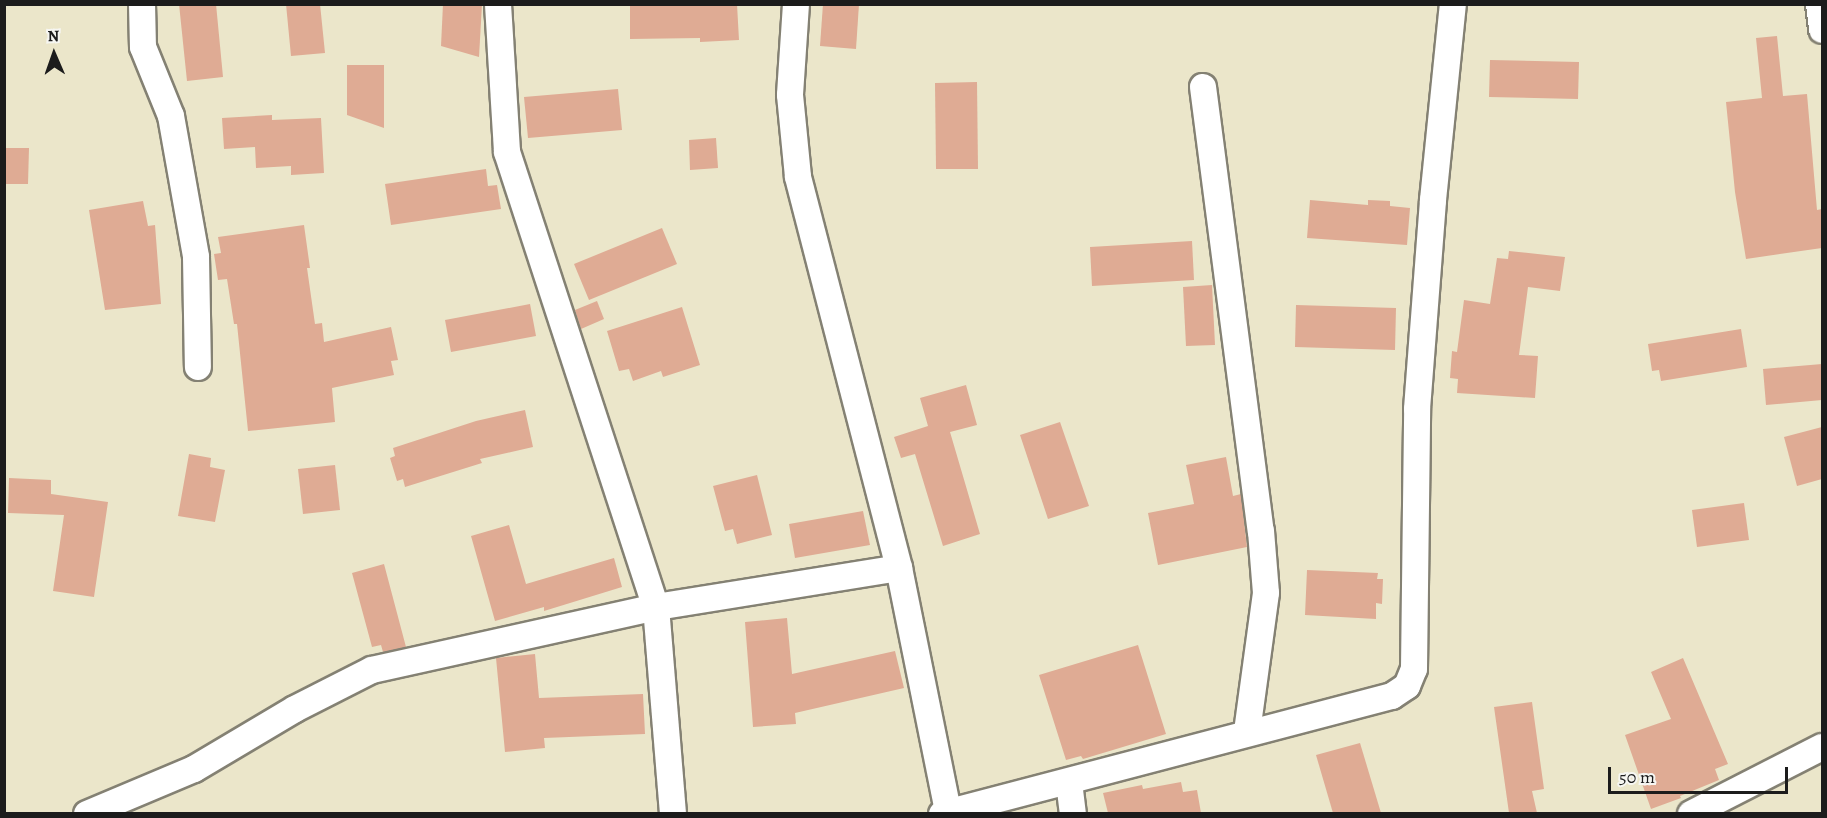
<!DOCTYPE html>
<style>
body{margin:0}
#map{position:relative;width:1827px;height:818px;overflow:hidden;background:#ebe6ca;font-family:Alegreya,serif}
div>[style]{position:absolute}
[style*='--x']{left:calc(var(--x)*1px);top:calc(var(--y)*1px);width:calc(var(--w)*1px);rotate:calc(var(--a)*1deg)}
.building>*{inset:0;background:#dfab94}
.roads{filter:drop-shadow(2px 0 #848173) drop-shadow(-2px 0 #848173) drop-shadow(0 2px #848173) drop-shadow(0 -2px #848173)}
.street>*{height:26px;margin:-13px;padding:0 13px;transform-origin:13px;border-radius:13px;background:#fff}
span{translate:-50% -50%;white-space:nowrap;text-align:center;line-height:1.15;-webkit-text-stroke:6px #f6f6f2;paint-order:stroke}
.frame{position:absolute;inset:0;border:6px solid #1c1c1c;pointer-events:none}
.north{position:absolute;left:24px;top:24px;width:60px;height:60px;-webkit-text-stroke:4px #f6f6f2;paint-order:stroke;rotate:358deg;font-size:16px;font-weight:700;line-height:24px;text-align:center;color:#1c1c1c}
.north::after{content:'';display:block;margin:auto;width:21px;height:27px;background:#1c1c1c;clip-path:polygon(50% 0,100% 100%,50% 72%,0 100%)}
.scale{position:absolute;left:1608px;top:767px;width:180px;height:27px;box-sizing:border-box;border:3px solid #1c1c1c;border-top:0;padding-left:8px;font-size:18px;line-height:21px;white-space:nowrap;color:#1c1c1c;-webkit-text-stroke:4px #f6f6f2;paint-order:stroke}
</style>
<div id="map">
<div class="building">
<div style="clip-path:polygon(179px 4px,216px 4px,223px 77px,187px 81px)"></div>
<div style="clip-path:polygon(286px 4px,320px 4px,325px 53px,291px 56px)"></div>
<div style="clip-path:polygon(443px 4px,482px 4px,479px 57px,441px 46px)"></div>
<div style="clip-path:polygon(630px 4px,737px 4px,739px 40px,700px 42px,700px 38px,630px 39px)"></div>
<div style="clip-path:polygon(823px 4px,859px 4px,856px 49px,820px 46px)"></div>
<div style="clip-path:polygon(1777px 36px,1783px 96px,1807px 94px,1817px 210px,1822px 209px,1822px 248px,1746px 259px,1735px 192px,1726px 102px,1762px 98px,1756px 38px)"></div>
<div style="clip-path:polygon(1490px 60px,1579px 62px,1578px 99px,1489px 97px)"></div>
<div style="clip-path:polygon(347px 65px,384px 65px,384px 128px,347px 115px)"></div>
<div style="clip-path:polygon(977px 82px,978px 169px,936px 169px,935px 83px)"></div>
<div style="clip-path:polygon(618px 89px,622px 130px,528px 138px,524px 97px)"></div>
<div style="clip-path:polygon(272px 115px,272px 120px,321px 118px,324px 173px,291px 175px,291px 166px,256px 168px,255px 147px,224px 149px,222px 118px)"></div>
<div style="clip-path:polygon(716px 138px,718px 168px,690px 170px,689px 140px)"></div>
<div style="clip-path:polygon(4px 148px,29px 148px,28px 184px,4px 184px)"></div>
<div style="clip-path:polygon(486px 169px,488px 186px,497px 185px,501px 209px,391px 225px,385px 184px)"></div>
<div style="clip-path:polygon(1310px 200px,1368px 205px,1368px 200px,1390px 201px,1390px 206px,1410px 208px,1407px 245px,1307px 238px)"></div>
<div style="clip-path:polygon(143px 201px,148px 226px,155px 225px,161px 304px,105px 310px,89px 210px)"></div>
<div style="clip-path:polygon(304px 225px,310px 268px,307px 268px,315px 324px,322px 323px,324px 342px,391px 327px,398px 360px,391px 361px,394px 375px,332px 388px,335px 422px,248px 431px,237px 324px,234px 324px,227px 279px,218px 280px,214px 254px,221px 253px,218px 237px)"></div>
<div style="clip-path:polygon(662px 228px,677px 264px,589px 300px,574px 264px)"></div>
<div style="clip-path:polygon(1192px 241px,1194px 280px,1092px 286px,1090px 247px)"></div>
<div style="clip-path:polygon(1509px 251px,1565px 257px,1560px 291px,1528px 287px,1519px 355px,1538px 356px,1535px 398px,1457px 393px,1458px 379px,1450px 378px,1452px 351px,1457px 352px,1464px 300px,1490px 304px,1497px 258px,1508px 259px)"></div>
<div style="clip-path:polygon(1212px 285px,1215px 345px,1186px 346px,1183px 287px)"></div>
<div style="clip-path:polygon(597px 301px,604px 319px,581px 329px,575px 310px)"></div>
<div style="clip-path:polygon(530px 304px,536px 336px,451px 352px,445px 320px)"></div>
<div style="clip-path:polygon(1296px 305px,1396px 308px,1395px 350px,1295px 347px)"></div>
<div style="clip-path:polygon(682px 307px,700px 365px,663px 377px,661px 371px,633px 381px,629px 369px,619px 371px,607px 331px)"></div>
<div style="clip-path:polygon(1741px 329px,1747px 367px,1661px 381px,1659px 370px,1652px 371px,1648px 344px)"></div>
<div style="clip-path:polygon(1822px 364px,1822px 400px,1766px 405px,1763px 369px)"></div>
<div style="clip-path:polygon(966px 385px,977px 425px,950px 432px,980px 534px,943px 546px,915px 454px,901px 458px,894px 437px,928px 426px,920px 398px)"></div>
<div style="clip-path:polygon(525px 410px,533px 447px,480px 459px,482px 463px,405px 487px,403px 479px,397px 481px,390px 458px,395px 456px,393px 448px,476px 421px)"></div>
<div style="clip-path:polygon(1060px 422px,1089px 506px,1048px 519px,1020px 435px)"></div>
<div style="clip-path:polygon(1822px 427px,1822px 479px,1797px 486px,1784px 437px)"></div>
<div style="clip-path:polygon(189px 454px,211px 458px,210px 467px,225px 470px,215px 522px,178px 516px)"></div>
<div style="clip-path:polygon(1226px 457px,1233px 496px,1241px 494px,1247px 547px,1158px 565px,1148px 513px,1194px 504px,1186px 465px)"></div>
<div style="clip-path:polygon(335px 465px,340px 510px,303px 514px,298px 469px)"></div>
<div style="clip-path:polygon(757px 475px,772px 535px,737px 544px,733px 529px,725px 531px,713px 486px)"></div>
<div style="clip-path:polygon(9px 478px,51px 480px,51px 494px,108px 502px,94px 597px,53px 591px,64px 515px,8px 513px)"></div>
<div style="clip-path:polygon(1744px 503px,1749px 540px,1697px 547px,1692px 510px)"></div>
<div style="clip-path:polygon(863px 511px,870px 545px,795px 558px,789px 524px)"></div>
<div style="clip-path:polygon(509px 525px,526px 584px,614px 558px,622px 587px,544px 611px,544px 607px,495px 621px,471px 536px)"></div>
<div style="clip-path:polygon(384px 564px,406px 647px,383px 652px,381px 645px,372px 647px,352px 573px)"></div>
<div style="clip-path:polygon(1307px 570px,1378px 573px,1377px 579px,1383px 579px,1382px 604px,1376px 603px,1376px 619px,1305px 615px)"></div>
<div style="clip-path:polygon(787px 618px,792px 674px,895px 651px,904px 688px,795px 713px,796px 724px,753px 727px,745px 622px)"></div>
<div style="clip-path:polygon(1138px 645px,1166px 734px,1083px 759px,1081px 756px,1066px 760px,1039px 675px)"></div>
<div style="clip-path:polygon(535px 654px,539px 698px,643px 694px,645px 734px,544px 738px,545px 748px,505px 752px,496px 658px)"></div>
<div style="clip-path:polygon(1683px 658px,1728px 764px,1715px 769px,1719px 780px,1680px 796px,1681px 798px,1651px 809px,1625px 735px,1671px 719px,1651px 672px)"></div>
<div style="clip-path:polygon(1532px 702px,1544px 789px,1532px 791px,1537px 813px,1509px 813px,1494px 707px)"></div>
<div style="clip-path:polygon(1360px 743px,1381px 813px,1333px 813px,1316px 755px)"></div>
<div style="clip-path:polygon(1181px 782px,1183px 792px,1197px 790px,1201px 813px,1108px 813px,1103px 793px,1142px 785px,1143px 789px)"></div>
</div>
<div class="roads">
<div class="street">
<div style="--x:142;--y:4;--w:43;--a:88.7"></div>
<div style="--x:143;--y:47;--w:74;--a:67.9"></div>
<div style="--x:171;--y:116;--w:143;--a:79.9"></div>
<div style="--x:196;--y:257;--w:110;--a:89"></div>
<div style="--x:498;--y:4;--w:148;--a:86.5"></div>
<div style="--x:507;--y:152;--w:479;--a:71.9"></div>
<div style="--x:656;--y:607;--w:208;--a:85.3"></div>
<div style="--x:796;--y:4;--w:91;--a:93.8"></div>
<div style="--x:790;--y:95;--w:82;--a:84.4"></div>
<div style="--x:798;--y:177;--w:404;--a:75.5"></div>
<div style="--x:899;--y:568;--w:249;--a:78.6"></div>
<div style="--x:1819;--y:4;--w:26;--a:83"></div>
<div style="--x:1203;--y:87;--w:448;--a:82.6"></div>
<div style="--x:1261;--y:531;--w:62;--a:85.4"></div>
<div style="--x:1266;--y:593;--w:140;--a:97.8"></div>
<div style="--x:1069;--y:782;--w:32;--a:83"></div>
<div style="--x:87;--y:814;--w:116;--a:-22.8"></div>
<div style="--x:194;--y:769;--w:117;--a:-30.7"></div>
<div style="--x:295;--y:709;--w:86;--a:-26.9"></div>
<div style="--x:372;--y:670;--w:291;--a:-12.5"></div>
<div style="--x:656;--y:607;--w:246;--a:-9.1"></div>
<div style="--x:942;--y:814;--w:465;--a:-14.7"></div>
<div style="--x:1392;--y:696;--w:18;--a:-34"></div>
<div style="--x:1407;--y:686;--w:18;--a:-68"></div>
<div style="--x:1414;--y:669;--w:260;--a:-89.3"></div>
<div style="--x:1417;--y:409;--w:210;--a:-85.6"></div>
<div style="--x:1433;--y:200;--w:197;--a:-84.2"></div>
<div style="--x:1691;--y:814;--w:147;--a:-27.1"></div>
</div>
</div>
<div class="frame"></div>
<div class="north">N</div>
<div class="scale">50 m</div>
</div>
